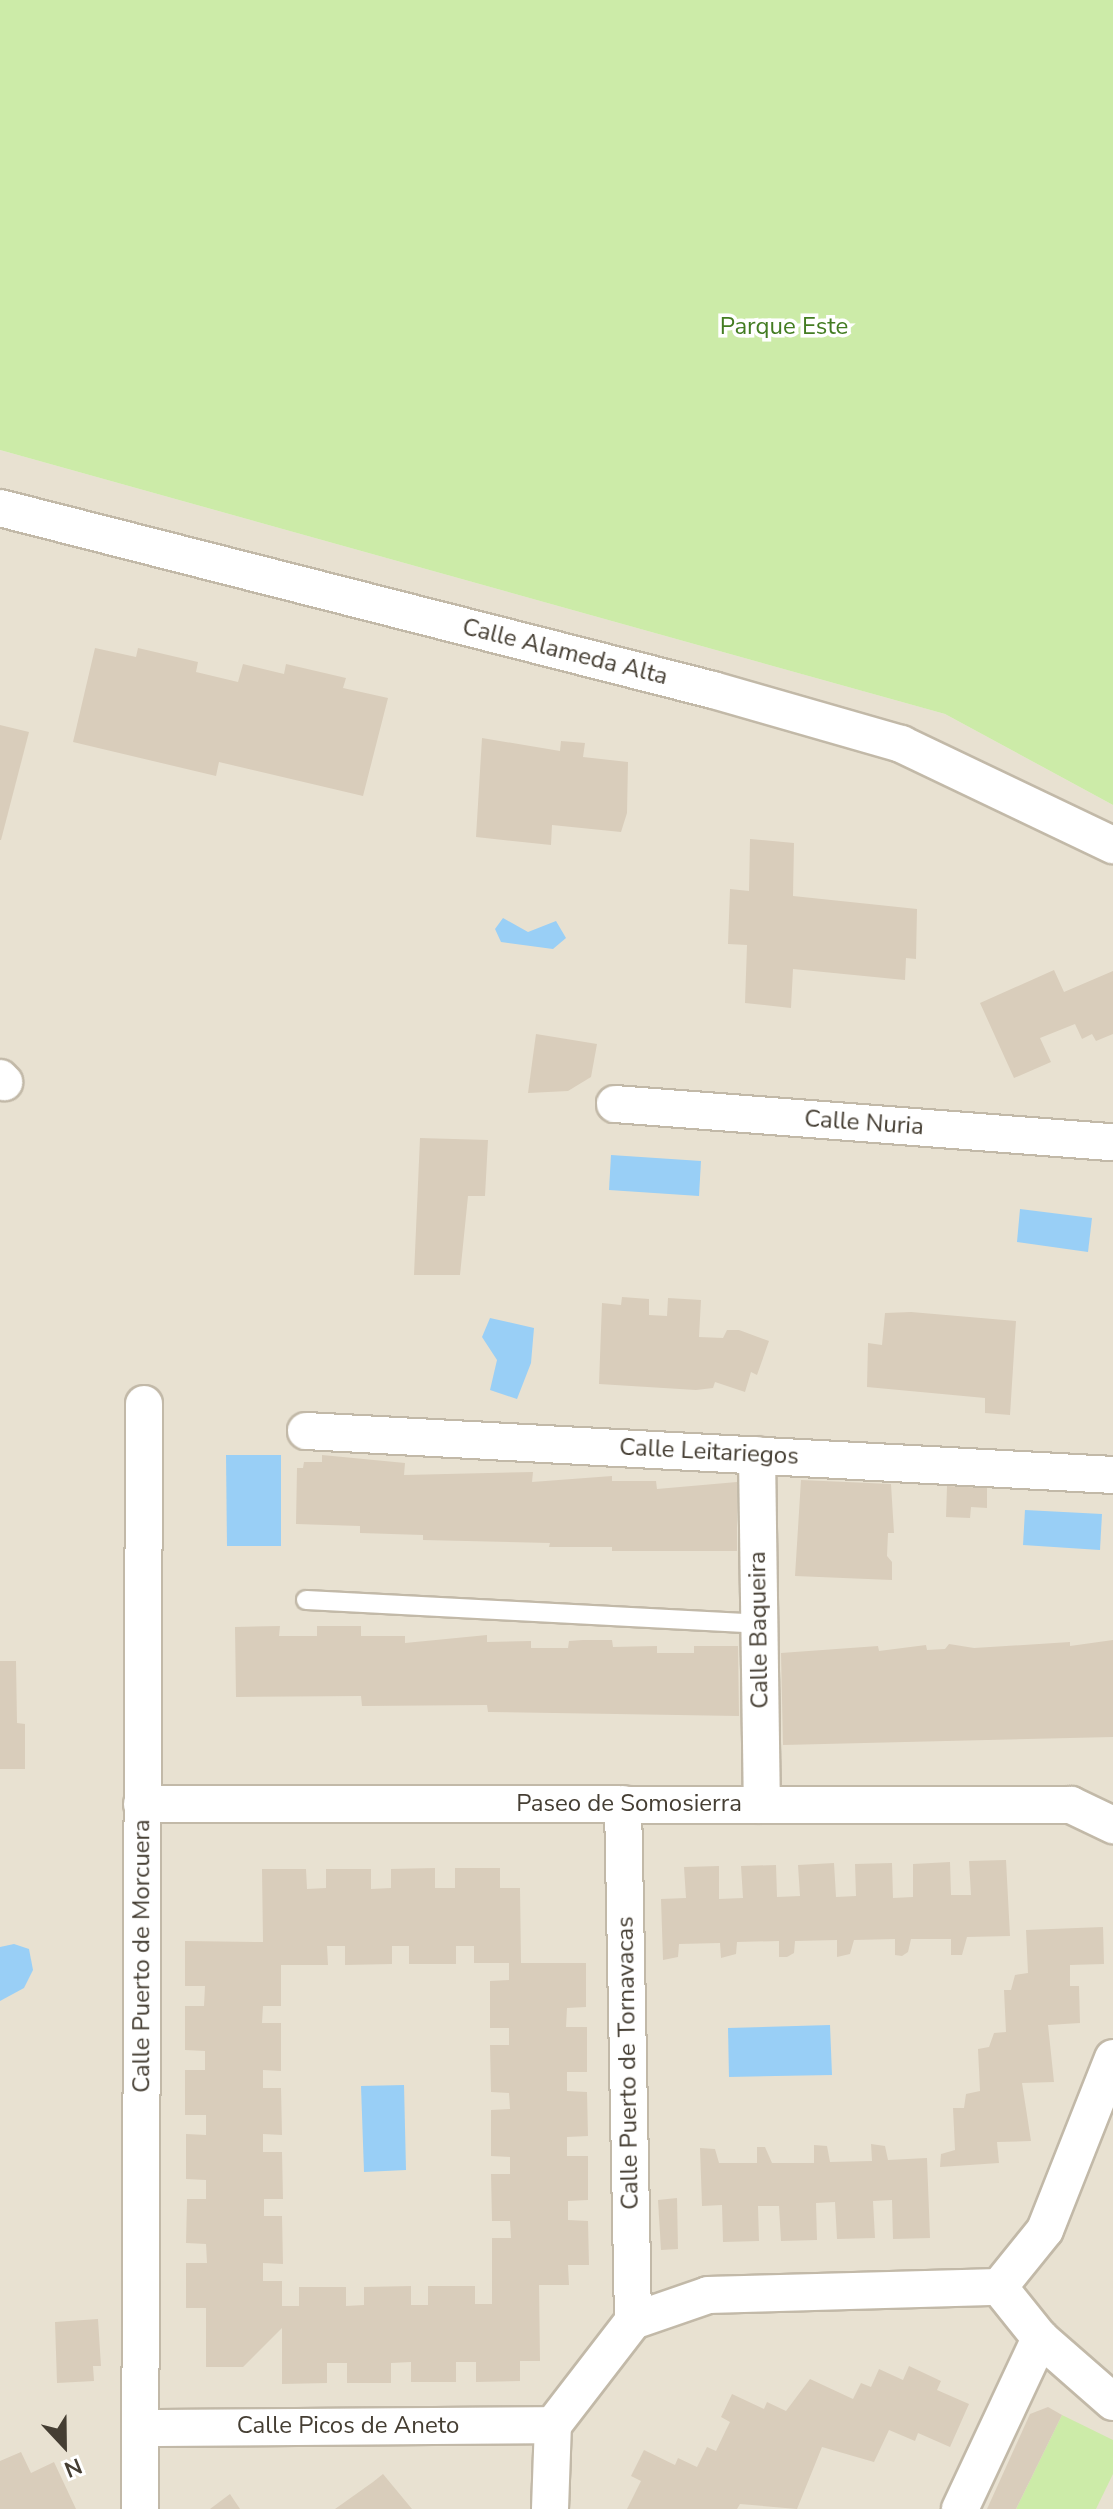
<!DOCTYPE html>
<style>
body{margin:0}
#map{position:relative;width:1113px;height:2509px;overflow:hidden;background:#f3eee3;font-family:"Nunito Sans",sans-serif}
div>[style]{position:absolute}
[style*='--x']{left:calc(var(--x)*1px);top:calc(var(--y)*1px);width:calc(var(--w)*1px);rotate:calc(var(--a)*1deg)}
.residential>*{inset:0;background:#e8e1d1}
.green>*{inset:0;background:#cceba8}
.water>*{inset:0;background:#99cff6}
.building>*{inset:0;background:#d9cdbb}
.roads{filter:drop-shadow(2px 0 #c2b9a8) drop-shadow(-2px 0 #c2b9a8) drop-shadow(0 2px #c2b9a8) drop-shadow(0 -2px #c2b9a8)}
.service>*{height:18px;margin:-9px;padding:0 9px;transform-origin:9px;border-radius:9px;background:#fff}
.minor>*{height:36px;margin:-18px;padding:0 18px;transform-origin:18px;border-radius:18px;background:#fff}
span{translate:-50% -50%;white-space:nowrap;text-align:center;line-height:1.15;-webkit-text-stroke:7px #fff;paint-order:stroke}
.park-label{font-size:24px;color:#437c22}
.street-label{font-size:24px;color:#453e33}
.north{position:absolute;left:24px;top:2405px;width:80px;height:80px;-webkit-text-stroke:6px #fff;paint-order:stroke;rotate:158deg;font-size:22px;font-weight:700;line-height:32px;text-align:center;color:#453e33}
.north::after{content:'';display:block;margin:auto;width:28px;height:36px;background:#453e33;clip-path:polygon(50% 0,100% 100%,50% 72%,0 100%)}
</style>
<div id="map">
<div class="residential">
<div style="clip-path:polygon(0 450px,945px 714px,1113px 805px,1113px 2509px,0 2509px)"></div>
</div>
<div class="green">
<div style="clip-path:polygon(0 0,1113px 0,1113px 805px,945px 714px,0 450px)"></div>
<div style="clip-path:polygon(1062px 2415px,1113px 2440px,1113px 2474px,1096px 2509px,1016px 2509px)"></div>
</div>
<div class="water">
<div style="clip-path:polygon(503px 918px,528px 932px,556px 921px,566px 938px,553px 949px,501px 942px,495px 929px)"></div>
<div style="clip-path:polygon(611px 1155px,701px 1161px,699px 1196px,609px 1190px)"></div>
<div style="clip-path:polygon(1020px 1209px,1092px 1218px,1088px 1252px,1017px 1242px)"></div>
<div style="clip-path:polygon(490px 1318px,534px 1328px,531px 1363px,517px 1399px,490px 1390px,497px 1360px,482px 1337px)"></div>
<div style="clip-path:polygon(226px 1455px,281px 1455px,281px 1546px,227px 1546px)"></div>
<div style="clip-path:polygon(1025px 1510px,1102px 1514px,1100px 1550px,1023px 1545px)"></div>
<div style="clip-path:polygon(14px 1944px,29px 1949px,33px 1970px,24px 1988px,0 2001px,0 1947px)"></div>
<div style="clip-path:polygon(830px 2025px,832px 2075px,729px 2077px,728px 2028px)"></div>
<div style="clip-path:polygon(404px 2085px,406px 2170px,364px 2172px,361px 2086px)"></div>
</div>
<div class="building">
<div style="clip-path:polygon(95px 648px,136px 657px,138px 648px,198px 662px,196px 672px,238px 682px,243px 664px,284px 674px,286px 664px,346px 678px,343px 688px,388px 698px,363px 796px,219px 762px,216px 776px,73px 742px)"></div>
<div style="clip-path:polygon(0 725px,29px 732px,1px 840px,0 840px)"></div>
<div style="clip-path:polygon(482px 738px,560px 751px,561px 741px,585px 743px,583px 757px,628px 762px,627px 813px,621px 832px,552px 825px,551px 845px,476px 837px)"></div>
<div style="clip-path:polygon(750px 839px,794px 843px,793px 896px,917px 909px,916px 959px,906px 958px,905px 980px,793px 969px,791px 1008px,745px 1003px,747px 945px,728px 944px,730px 889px,749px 891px)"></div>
<div style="clip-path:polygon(1054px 970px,1064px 992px,1113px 971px,1113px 1034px,1096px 1041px,1092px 1034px,1082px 1039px,1075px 1024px,1040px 1038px,1051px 1062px,1014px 1078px,980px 1003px)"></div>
<div style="clip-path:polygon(536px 1034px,597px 1044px,591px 1077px,568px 1091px,528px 1093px)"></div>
<div style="clip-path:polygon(420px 1138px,488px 1140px,485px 1196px,468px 1196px,460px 1275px,414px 1275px)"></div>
<div style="clip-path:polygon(622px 1297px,649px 1299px,649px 1315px,667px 1316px,668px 1298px,701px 1300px,699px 1337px,723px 1338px,727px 1330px,739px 1330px,769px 1341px,757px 1375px,751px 1372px,745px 1392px,715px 1382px,713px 1388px,696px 1390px,599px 1384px,602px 1303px,621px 1305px)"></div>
<div style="clip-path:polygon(911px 1312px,1016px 1321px,1010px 1415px,985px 1413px,985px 1398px,867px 1387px,868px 1343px,882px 1345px,885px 1313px)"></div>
<div style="clip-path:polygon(322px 1455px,405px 1463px,404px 1475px,533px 1472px,532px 1482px,612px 1476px,612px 1481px,656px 1481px,657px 1489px,737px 1482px,737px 1551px,612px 1551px,612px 1547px,549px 1547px,550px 1543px,423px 1540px,423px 1535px,360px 1533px,360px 1526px,296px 1524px,297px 1468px,303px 1468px,304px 1462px,322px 1462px)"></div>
<div style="clip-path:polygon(801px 1480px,891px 1484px,894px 1533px,888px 1533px,887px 1556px,892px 1562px,892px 1580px,795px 1576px)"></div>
<div style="clip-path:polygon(947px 1486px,987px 1488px,987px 1508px,971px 1507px,970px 1518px,946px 1517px)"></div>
<div style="clip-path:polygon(280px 1626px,279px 1636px,317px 1636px,317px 1626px,361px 1626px,361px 1636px,405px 1636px,405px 1643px,487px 1635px,487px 1642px,531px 1641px,531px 1648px,568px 1648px,569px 1641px,583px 1640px,612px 1640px,613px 1647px,657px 1646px,657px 1653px,694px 1653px,694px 1646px,738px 1646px,739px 1716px,488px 1712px,487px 1705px,362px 1706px,361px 1696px,236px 1697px,235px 1627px)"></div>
<div style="clip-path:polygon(1113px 1640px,1113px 1737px,783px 1745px,781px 1653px,878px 1646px,879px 1651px,926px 1645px,927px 1650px,945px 1649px,949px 1644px,974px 1648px,1070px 1642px,1070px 1646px)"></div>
<div style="clip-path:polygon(0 1661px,16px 1661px,17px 1723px,25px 1724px,25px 1769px,0 1769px)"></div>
<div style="clip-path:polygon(1006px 1860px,1010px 1936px,967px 1937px,962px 1955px,951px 1955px,951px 1939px,911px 1939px,908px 1952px,902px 1956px,895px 1955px,895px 1939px,854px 1940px,850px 1954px,837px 1957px,837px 1940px,795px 1941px,794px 1953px,787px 1957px,779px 1957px,779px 1941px,737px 1942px,736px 1954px,721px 1958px,720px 1943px,679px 1944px,678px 1957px,663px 1960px,661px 1899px,686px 1898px,684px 1867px,719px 1866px,719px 1899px,743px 1898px,741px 1866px,776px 1865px,777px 1897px,800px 1896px,798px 1865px,834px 1863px,836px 1897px,856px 1896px,855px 1864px,892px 1863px,893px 1898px,913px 1897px,913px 1864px,950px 1862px,951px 1895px,971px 1895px,969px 1861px)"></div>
<div style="clip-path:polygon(evenodd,435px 1868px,435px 1888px,455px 1888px,455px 1868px,500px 1868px,500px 1888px,520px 1888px,521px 1963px,586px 1963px,586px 2007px,567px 2008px,566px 2027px,587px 2027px,587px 2072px,567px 2072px,567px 2091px,587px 2092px,588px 2136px,567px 2137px,567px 2156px,588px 2156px,588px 2200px,568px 2201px,568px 2220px,588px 2221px,589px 2265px,568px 2265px,569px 2285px,539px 2285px,540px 2361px,520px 2361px,520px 2381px,476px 2382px,476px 2362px,456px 2362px,456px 2382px,411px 2382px,411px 2362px,391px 2363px,391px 2383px,347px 2383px,347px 2363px,327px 2363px,327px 2383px,282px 2384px,282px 2328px,243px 2367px,206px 2367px,206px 2308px,186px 2308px,186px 2263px,207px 2263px,206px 2244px,186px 2243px,187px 2199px,206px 2199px,206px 2180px,186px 2179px,186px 2134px,206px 2135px,206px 2115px,185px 2115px,185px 2070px,205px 2070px,205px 2051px,185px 2050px,185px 2006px,204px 2006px,205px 1986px,185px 1986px,185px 1941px,263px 1942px,262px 1869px,306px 1869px,307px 1889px,326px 1888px,326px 1869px,371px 1869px,371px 1889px,391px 1888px,391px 1869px,435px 1868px,327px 1946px,345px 1946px,345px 1965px,392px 1964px,392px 1946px,409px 1946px,409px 1964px,456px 1964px,456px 1946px,474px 1946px,474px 1963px,509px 1963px,509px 1980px,490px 1981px,490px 2028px,509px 2028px,509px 2045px,490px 2045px,491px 2092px,509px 2093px,510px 2109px,491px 2110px,491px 2156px,510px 2157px,510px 2174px,491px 2174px,492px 2221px,510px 2221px,511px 2238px,492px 2238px,492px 2304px,475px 2304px,475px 2286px,428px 2286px,428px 2305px,411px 2305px,411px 2286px,364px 2287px,364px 2305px,346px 2306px,346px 2287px,299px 2287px,299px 2306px,282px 2306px,282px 2281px,263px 2281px,263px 2263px,283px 2264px,282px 2216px,264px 2216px,264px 2199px,283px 2199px,282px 2152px,263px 2152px,263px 2134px,282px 2135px,281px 2088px,263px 2088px,263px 2070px,281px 2071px,281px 2023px,262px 2023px,263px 2006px,281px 2006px,281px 1965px,328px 1965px,327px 1946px)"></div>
<div style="clip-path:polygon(1103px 1927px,1104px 1964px,1070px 1965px,1070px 1986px,1079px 1986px,1080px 2023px,1048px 2025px,1054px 2082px,1022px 2083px,1031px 2141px,997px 2142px,999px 2163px,940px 2167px,941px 2154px,955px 2150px,953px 2108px,964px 2108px,966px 2094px,980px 2091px,978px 2049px,989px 2047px,994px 2033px,1006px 2032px,1004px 1990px,1011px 1990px,1015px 1975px,1028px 1973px,1026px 1930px)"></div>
<div style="clip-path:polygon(871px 2144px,885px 2146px,888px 2160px,927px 2158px,930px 2238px,893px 2239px,892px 2200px,873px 2201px,875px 2238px,837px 2239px,835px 2202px,816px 2203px,817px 2240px,781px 2241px,779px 2206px,758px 2206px,759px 2241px,723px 2242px,722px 2205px,702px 2206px,700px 2148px,715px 2149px,719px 2163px,757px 2163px,757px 2147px,765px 2147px,772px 2163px,814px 2163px,814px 2145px,827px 2146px,830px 2162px,872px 2161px)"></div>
<div style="clip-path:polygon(677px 2198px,678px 2249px,661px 2250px,658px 2200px)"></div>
<div style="clip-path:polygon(98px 2319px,101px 2366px,93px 2366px,94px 2381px,57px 2383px,55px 2322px)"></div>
<div style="clip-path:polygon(909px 2366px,941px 2381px,937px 2390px,969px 2404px,950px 2447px,918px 2433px,915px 2441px,889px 2430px,874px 2462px,822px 2447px,797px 2509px,740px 2504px,737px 2509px,627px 2509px,641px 2481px,631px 2476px,644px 2450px,675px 2465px,678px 2458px,697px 2467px,707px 2447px,716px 2451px,726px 2430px,730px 2422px,721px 2417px,732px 2394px,764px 2409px,767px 2402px,786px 2411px,810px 2379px,853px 2399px,861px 2383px,871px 2387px,879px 2369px,903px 2380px)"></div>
<div style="clip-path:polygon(1048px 2407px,1062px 2415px,1016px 2509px,987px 2509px,1030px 2414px)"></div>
<div style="clip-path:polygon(21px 2452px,31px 2473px,54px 2462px,76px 2509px,0 2509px,0 2461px)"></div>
<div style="clip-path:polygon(383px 2474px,412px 2509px,335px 2509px,373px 2482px)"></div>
<div style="clip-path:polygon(230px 2494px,240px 2509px,210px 2509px)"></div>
</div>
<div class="roads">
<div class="service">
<div style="--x:306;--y:1600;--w:454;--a:3"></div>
</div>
<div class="minor">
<div style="--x:0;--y:508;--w:736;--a:14.32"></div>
<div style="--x:713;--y:690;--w:196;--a:16"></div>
<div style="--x:901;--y:744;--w:235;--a:25.5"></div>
<div style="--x:0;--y:1078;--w:6;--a:45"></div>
<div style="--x:615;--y:1104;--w:499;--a:4.4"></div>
<div style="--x:306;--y:1431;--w:808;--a:3.12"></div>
<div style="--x:757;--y:1455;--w:350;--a:89.2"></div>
<div style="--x:142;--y:1804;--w:929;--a:0.06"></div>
<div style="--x:1071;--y:1805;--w:47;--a:25.5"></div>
<div style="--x:623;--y:1804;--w:517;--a:88.89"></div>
<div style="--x:999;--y:2287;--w:65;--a:51.2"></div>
<div style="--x:1040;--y:2338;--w:97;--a:41.2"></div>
<div style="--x:143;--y:2428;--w:410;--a:-0.4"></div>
<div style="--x:140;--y:2509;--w:1105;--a:-89.79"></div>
<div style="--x:550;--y:2509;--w:84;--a:-88"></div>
<div style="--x:553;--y:2425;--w:131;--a:-52.4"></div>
<div style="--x:633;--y:2321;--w:79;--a:-19.1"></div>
<div style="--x:708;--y:2295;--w:291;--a:-1.6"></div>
<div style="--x:999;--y:2287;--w:73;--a:-51.1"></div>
<div style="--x:1045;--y:2230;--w:185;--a:-68.4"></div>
<div style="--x:960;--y:2509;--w:189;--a:-64.9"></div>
</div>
</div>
<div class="park-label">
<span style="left:784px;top:327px">Parque Este</span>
</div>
<div class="street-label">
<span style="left:565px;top:652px;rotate:14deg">Calle Alameda Alta</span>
<span style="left:864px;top:1123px;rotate:4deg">Calle Nuria</span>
<span style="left:709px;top:1452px;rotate:3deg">Calle Leitariegos</span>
<span style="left:759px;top:1630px;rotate:-91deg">Calle Baqueira</span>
<span style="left:629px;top:1804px">Paseo de Somosierra</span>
<span style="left:142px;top:1956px;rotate:-90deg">Calle Puerto de Morcuera</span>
<span style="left:628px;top:2063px;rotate:-91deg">Calle Puerto de Tornavacas</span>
<span style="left:348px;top:2426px">Calle Picos de Aneto</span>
</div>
<div class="north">N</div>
</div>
